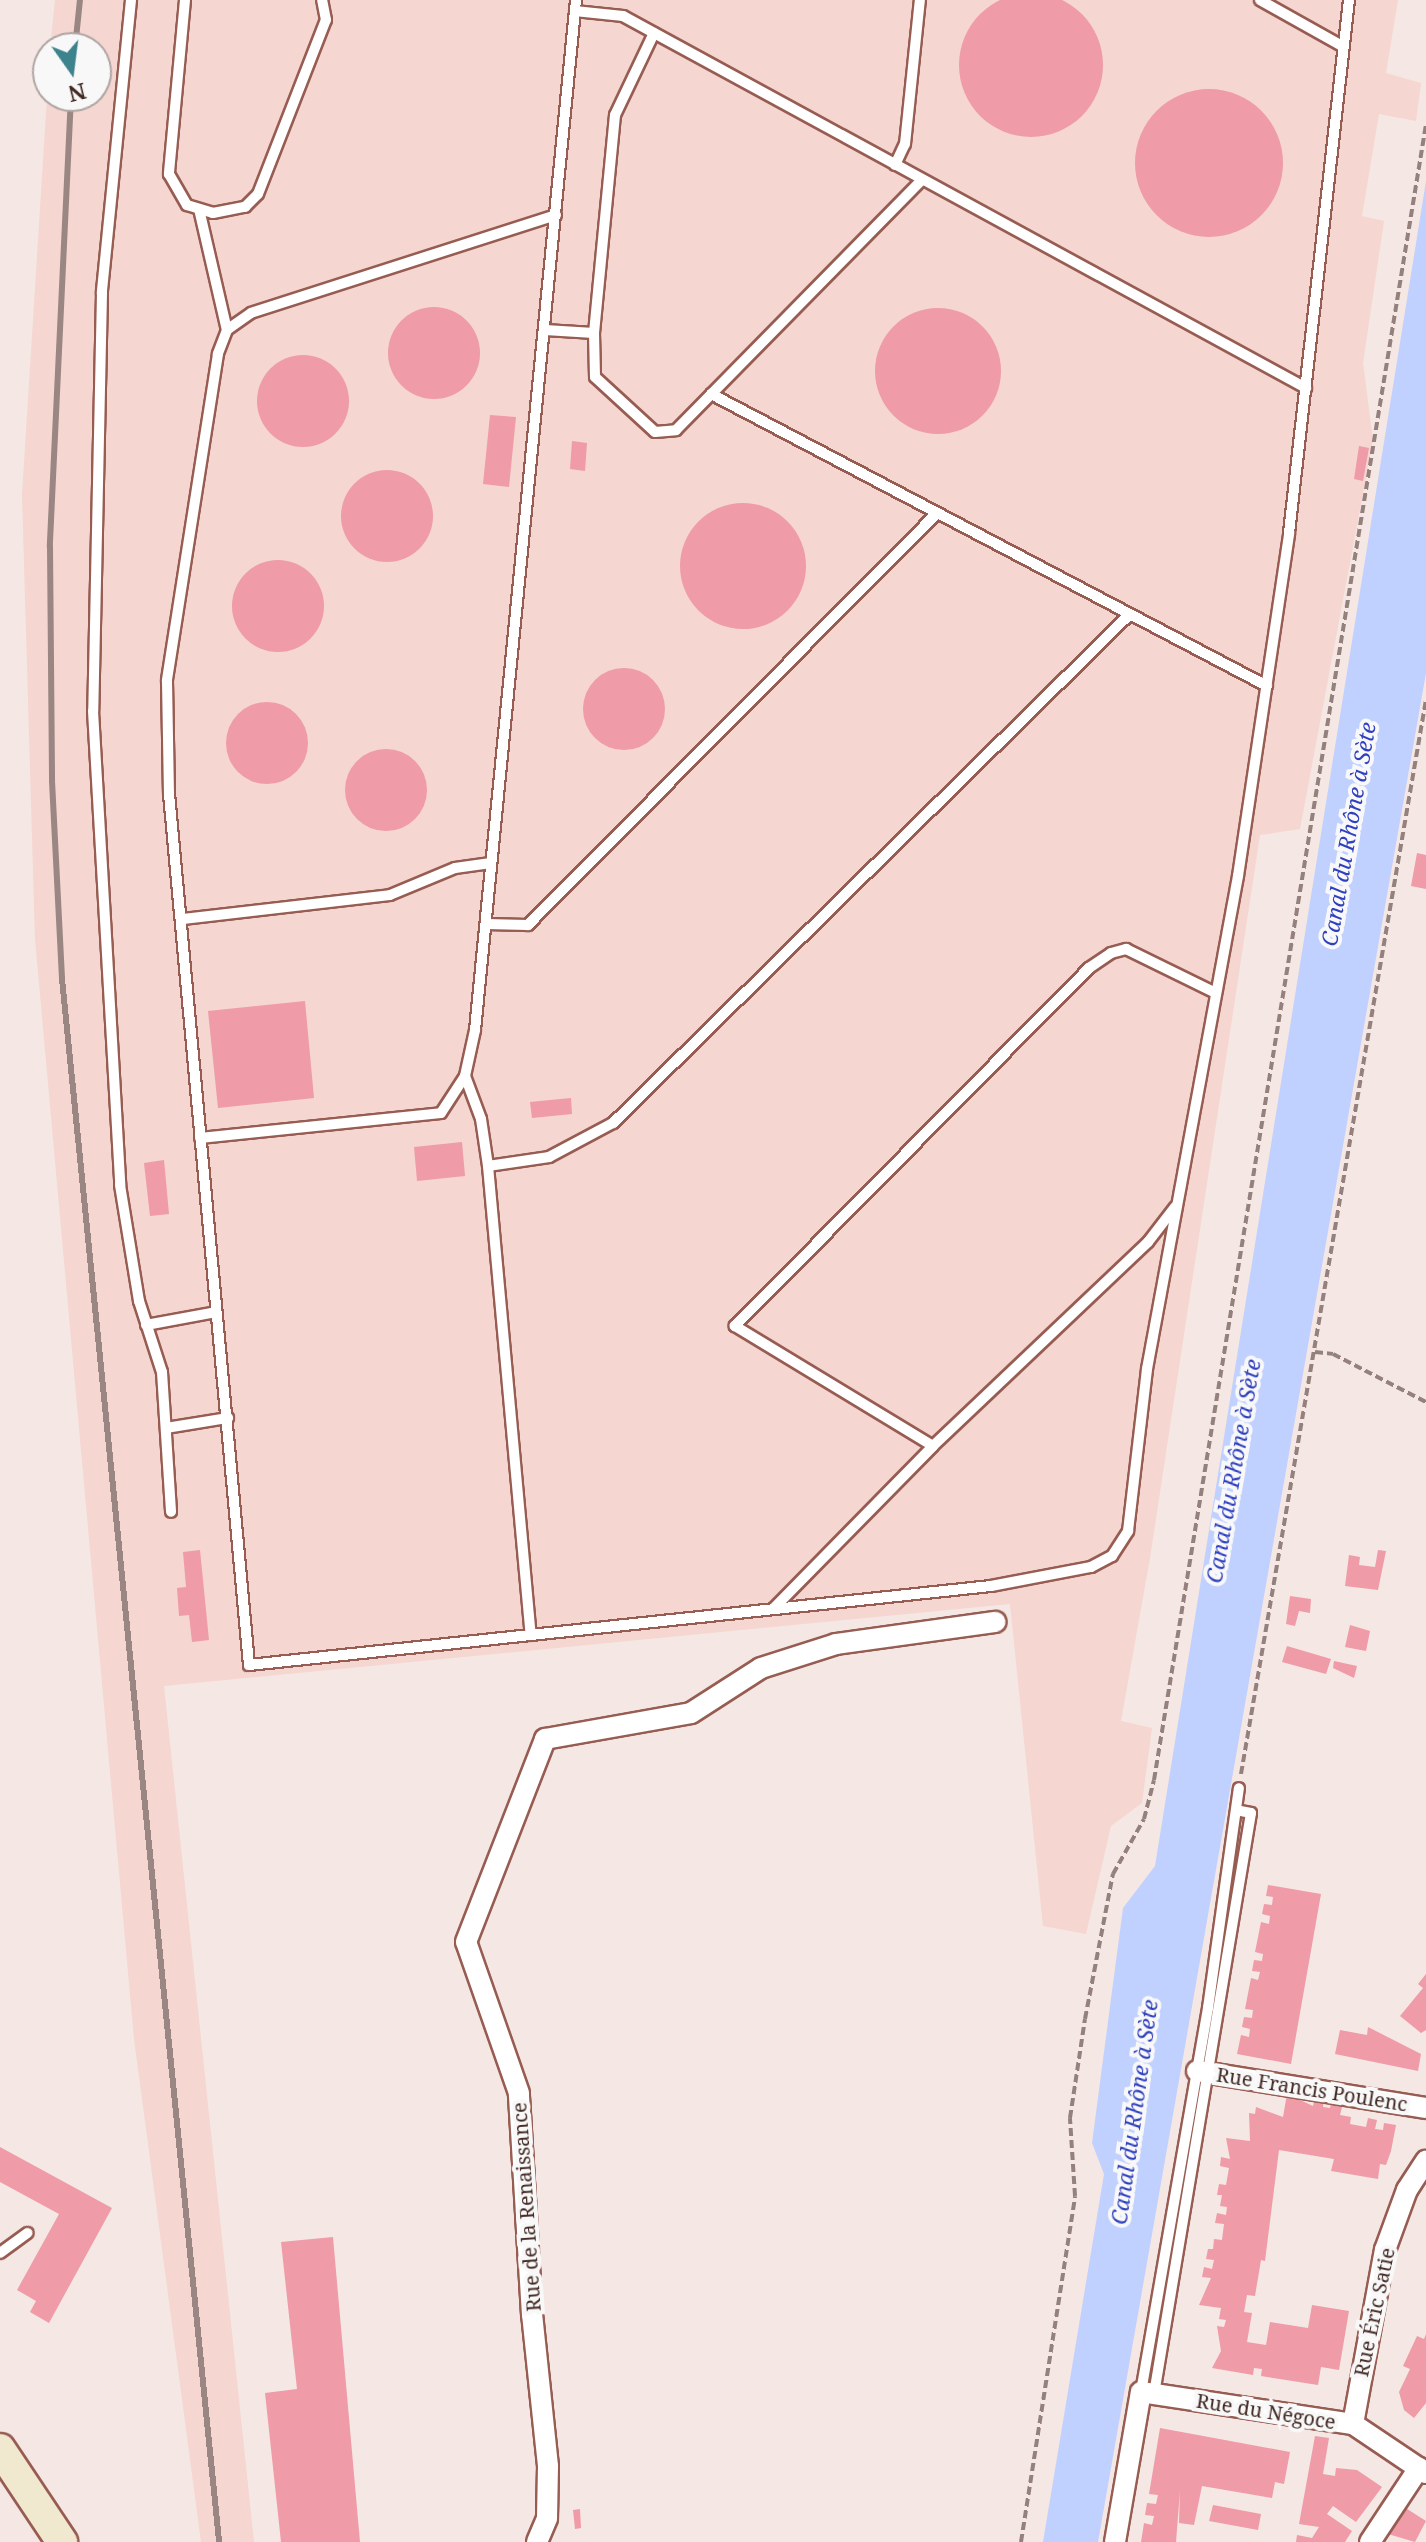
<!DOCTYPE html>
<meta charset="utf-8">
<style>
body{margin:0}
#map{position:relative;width:1426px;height:2542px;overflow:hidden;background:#f5e7e4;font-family:"Noto Serif",serif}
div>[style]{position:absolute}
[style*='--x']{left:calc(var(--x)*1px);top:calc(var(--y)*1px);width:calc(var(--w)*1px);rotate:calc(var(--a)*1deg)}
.built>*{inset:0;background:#f5d6d0}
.water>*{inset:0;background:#c0d0ff}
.building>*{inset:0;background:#ef9ba8}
.round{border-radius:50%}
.path>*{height:4px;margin-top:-2px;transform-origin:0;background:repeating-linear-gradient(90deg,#94807c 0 8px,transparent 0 12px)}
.roads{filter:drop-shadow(2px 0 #975c52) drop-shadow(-2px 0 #975c52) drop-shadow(0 2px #975c52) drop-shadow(0 -2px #975c52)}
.service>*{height:10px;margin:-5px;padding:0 5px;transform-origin:5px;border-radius:5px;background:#fff}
.minor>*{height:20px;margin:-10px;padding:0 10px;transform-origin:10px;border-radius:10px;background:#fff}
.secondary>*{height:30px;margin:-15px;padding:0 15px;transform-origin:15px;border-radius:15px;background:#f1e8d0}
.rail>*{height:6px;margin:-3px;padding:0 3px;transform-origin:3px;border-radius:3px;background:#9a8682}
span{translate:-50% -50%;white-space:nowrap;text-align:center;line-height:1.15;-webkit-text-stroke:8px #f8f8f8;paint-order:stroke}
.street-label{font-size:20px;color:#412823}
.water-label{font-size:22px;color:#2e3fbf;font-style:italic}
.north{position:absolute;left:32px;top:32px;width:80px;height:80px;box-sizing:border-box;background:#f8f8f8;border:2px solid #afa5a3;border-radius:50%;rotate:166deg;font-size:22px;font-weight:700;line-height:32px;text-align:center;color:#412823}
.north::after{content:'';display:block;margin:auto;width:28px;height:36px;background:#3d838e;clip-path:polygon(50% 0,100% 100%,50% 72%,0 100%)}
</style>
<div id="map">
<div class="built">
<div style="clip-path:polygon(55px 0,1398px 0,1386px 73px,1421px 83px,1416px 121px,1379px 114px,1362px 216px,1384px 221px,1363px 363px,1373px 440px,1300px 829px,1260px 835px,1150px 1558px,1121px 1721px,1152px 1728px,1142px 1803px,1111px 1826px,1086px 1934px,1043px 1926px,1010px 1604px,164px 1686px,254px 2542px,201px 2542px,134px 2039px,35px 939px,22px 495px,48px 81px,48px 96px,96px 96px,96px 48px,50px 48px)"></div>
</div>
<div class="water">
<div style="clip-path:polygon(1426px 181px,1426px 673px,1098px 2542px,1043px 2542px,1104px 2174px,1092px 2143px,1123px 1908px,1155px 1866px)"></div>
</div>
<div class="building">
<div class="round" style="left:959px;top:-7px;width:144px;height:144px"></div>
<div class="round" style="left:1135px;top:89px;width:148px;height:148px"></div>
<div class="round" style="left:388px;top:307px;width:92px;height:92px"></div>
<div class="round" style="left:875px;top:308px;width:126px;height:126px"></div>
<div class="round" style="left:257px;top:355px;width:92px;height:92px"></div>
<div style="clip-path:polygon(490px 415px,516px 417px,509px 487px,483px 484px)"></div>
<div style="clip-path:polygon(572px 441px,587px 443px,585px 471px,570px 469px)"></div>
<div style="clip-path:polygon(1359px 446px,1369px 448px,1363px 481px,1354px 479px)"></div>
<div class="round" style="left:341px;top:470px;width:92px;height:92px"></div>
<div class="round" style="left:680px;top:503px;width:126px;height:126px"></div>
<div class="round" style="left:232px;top:560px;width:92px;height:92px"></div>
<div class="round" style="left:583px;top:668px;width:82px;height:82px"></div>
<div class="round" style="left:226px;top:702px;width:82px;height:82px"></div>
<div class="round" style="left:345px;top:749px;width:82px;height:82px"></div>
<div style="clip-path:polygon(1417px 853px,1426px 855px,1426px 889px,1411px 886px)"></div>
<div style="clip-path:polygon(305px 1001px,314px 1098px,218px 1108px,208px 1011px)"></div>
<div style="clip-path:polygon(571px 1098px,572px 1114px,532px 1118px,530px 1102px)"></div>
<div style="clip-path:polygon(462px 1142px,465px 1176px,417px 1181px,414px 1147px)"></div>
<div style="clip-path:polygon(164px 1160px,169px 1214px,150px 1216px,144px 1163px)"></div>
<div style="clip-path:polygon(200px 1550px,209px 1640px,192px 1642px,189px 1615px,179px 1616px,177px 1588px,186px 1587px,183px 1552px)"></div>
<div style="clip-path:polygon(1378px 1550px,1386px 1551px,1378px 1590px,1345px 1586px,1349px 1555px,1360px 1557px,1359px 1565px,1375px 1567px)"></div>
<div style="clip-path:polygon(1290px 1596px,1311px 1599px,1310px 1613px,1299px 1611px,1295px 1626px,1286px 1624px)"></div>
<div style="clip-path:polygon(1350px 1625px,1370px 1631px,1366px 1651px,1345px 1647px)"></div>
<div style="clip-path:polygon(1287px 1646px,1331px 1659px,1326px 1674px,1282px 1662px)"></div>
<div style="clip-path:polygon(1334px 1661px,1357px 1666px,1354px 1678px,1333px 1668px)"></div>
<div style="clip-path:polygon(1268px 1885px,1321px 1894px,1291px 2064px,1237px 2054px,1241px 2035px,1249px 2037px,1250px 2029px,1242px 2027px,1244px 2017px,1252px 2018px,1253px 2010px,1245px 2009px,1251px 1978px,1258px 1980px,1260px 1972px,1252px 1971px,1254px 1960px,1262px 1961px,1263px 1954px,1255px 1952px,1261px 1922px,1269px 1924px,1270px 1916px,1262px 1914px,1264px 1904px,1272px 1905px,1273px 1897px,1266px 1896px)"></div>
<div style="clip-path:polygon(1426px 1974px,1426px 2030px,1421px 2033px,1400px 2016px,1423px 1988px,1418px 1984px)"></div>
<div style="clip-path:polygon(1368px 2027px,1421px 2054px,1418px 2071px,1335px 2054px,1340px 2030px,1367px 2035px)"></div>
<div style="clip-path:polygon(1287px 2094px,1313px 2106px,1315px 2097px,1324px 2098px,1323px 2107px,1330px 2108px,1331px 2101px,1343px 2103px,1340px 2115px,1351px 2117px,1350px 2124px,1366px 2127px,1368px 2118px,1377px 2120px,1375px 2129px,1383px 2130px,1384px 2123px,1396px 2125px,1391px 2151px,1386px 2165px,1380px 2164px,1378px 2179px,1331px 2171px,1334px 2159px,1279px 2150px,1265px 2261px,1261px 2260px,1255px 2296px,1247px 2295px,1244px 2312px,1252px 2313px,1247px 2342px,1266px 2345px,1270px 2322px,1308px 2328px,1312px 2305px,1349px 2311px,1339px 2370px,1321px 2367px,1318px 2385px,1261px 2376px,1262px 2369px,1254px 2368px,1253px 2375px,1212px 2368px,1221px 2351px,1217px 2326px,1224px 2327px,1226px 2320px,1219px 2319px,1221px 2308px,1199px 2305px,1211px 2278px,1202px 2277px,1204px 2267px,1212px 2269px,1214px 2260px,1206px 2259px,1208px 2249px,1213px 2249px,1214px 2239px,1222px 2240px,1224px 2224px,1215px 2223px,1217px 2213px,1226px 2215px,1227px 2207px,1220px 2206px,1222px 2195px,1217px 2195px,1219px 2184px,1226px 2185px,1229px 2168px,1220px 2166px,1221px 2157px,1230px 2159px,1226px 2138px,1250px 2141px,1249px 2113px,1255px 2114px,1256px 2107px,1283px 2117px)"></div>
<div style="clip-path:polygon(0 2147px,112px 2208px,49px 2323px,30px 2312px,36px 2301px,17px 2290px,59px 2214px,0 2182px)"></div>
<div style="clip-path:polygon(333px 2237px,360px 2542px,281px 2542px,265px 2393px,297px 2389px,281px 2242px)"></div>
<div style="clip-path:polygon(1426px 2334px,1426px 2403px,1414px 2418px,1404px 2410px,1399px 2392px,1410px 2369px,1403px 2366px,1417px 2336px,1424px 2339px)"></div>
<div style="clip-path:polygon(1160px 2428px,1290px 2452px,1284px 2484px,1275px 2482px,1272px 2498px,1202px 2486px,1194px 2525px,1179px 2523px,1180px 2491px,1176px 2542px,1141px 2542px,1144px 2523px,1152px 2525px,1154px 2516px,1145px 2515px,1147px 2503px,1156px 2504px,1158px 2495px,1149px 2494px)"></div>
<div style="clip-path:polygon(1315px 2436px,1329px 2438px,1323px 2474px,1335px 2476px,1336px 2468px,1357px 2470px,1382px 2487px,1356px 2522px,1333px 2506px,1327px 2514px,1352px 2531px,1345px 2542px,1296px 2542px,1297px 2535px,1312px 2538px,1319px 2527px,1299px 2524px)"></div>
<div style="clip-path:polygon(1213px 2505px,1261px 2514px,1258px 2530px,1209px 2521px)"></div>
<div style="clip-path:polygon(1404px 2507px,1426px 2521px,1415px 2542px,1388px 2534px)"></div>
<div style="clip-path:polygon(580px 2509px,581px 2528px,575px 2529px,573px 2510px)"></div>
</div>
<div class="path">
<div style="--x:1315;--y:1352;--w:18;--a:6"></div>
<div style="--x:1333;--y:1354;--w:105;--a:27.3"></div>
<div style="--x:1241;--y:1774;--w:1090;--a:-80.23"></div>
<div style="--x:1021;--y:2542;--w:350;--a:-81.1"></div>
<div style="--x:1075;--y:2196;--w:78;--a:-93.7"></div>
<div style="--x:1070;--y:2118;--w:100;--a:-81.4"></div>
<div style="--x:1085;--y:2019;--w:148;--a:-79.1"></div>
<div style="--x:1113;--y:1874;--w:63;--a:-60.6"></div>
<div style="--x:1144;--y:1819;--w:40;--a:-75.6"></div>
<div style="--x:1154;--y:1780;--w:1678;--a:-80.67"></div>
</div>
<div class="roads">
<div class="service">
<div style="--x:131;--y:0;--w:294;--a:95.7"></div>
<div style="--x:102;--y:293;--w:418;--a:91.2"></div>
<div style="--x:93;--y:711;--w:475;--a:86.7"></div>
<div style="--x:120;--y:1185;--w:118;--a:80.7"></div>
<div style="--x:139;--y:1301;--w:75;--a:72.1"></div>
<div style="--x:162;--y:1372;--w:140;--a:86.3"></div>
<div style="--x:185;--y:0;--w:175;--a:95.3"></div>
<div style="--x:169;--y:174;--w:36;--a:60"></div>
<div style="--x:187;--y:205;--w:27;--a:17"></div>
<div style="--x:213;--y:213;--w:33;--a:-11"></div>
<div style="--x:245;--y:207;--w:18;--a:-45"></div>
<div style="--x:258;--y:194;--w:187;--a:-68.7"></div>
<div style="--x:326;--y:20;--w:20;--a:-101"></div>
<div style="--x:1260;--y:0;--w:94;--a:29.3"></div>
<div style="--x:575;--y:11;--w:48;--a:5.9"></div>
<div style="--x:623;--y:16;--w:778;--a:28.58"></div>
<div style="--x:654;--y:33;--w:91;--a:115.4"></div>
<div style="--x:615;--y:115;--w:219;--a:95.5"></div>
<div style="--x:594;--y:333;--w:44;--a:88.7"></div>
<div style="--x:595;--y:377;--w:81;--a:42.5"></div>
<div style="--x:655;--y:432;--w:21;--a:-5"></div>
<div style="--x:676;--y:430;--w:351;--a:-45.5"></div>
<div style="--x:895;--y:165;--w:23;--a:-65"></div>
<div style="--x:905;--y:144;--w:145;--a:-84.1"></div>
<div style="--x:199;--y:209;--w:124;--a:77"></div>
<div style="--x:556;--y:215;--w:320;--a:162.2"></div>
<div style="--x:251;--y:313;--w:29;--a:145"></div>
<div style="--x:227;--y:330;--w:26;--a:111"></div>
<div style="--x:218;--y:354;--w:331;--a:98.9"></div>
<div style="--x:167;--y:681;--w:113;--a:89"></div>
<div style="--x:169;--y:794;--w:875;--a:84.75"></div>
<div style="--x:249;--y:1665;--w:746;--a:-6.08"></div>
<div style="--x:991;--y:1586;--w:102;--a:-10.8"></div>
<div style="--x:1091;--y:1567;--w:24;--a:-28"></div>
<div style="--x:1112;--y:1556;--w:30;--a:-57"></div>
<div style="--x:1128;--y:1531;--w:163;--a:-83.3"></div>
<div style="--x:1147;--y:1369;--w:501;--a:-79.54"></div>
<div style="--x:1238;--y:876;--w:347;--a:-81.5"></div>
<div style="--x:1289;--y:533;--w:536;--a:-83.58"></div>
<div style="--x:545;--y:330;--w:49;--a:3.5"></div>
<div style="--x:711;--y:394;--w:628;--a:27.71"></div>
<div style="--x:183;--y:919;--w:208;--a:-6.6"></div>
<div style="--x:390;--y:895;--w:70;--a:-22.6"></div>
<div style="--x:455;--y:868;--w:36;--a:-8"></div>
<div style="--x:486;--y:924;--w:42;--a:1.4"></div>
<div style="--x:528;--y:925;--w:579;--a:-45.21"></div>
<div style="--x:465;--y:1076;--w:46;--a:69.6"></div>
<div style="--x:481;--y:1119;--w:48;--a:81.5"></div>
<div style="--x:488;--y:1166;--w:62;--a:-8.4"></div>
<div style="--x:549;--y:1157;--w:72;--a:-28"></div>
<div style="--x:613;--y:1123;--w:723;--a:-44.55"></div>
<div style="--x:200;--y:1138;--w:242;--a:-5.9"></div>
<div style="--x:441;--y:1113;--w:44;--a:-57"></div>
<div style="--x:465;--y:1076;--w:47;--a:-77.7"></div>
<div style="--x:475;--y:1030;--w:1035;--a:-84.4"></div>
<div style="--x:488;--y:1166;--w:471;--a:84.8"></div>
<div style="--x:146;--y:1325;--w:71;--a:-10.5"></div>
<div style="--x:166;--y:1428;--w:63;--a:-9.2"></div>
<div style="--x:933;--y:1446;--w:232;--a:-148.8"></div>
<div style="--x:735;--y:1326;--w:503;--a:-45.32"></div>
<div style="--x:1089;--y:968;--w:27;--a:-34"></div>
<div style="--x:1111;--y:953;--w:16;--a:-15"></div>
<div style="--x:1126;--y:949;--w:100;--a:26.1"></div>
<div style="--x:773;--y:1609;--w:228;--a:-45.5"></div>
<div style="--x:933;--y:1446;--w:296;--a:-43.5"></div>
<div style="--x:1148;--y:1242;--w:44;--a:-52.4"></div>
<div style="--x:0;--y:2253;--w:34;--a:-36"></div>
<div style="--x:1141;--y:2392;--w:390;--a:-80.1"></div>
<div style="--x:1208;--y:2008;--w:222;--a:-82"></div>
<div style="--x:1154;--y:2394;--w:589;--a:-80.52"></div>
<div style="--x:1251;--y:1813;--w:15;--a:-169"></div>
</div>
<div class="minor">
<div style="--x:1197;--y:2071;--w:232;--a:9.2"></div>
<div style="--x:1353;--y:2424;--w:177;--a:-79.6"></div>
<div style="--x:1385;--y:2250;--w:64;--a:-69.9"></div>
<div style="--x:1407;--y:2190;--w:35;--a:-57"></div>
<div style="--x:537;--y:2542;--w:26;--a:-67"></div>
<div style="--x:547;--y:2518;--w:52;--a:-88.9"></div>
<div style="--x:548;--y:2466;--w:152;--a:-96"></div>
<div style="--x:532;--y:2315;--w:222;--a:-93.4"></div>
<div style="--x:519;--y:2093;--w:160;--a:-109.3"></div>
<div style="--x:466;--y:1942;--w:218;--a:-68.7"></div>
<div style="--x:545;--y:1739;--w:148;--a:-10.1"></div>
<div style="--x:691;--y:1713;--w:83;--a:-32.7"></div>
<div style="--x:761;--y:1668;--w:79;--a:-17.7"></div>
<div style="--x:836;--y:1644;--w:161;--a:-7.9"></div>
<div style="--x:1115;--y:2542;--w:152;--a:-80.2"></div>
<div style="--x:1141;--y:2392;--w:214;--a:8.6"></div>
<div style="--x:1353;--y:2424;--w:88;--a:33.9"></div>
<div style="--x:1370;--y:2542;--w:89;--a:-56.5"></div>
</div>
<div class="secondary">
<div style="--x:0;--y:2449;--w:112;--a:56.3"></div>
</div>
</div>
<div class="rail">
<div style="--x:75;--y:48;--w:48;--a:-84.1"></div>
<div style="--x:71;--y:96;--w:451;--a:92.7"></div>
<div style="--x:50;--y:547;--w:234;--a:89.5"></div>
<div style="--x:52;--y:781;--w:198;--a:87.1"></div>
<div style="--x:62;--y:979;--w:1571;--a:84.26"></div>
</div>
<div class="street-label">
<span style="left:1312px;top:2089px;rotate:9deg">Rue Francis Poulenc</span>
<span style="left:526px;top:2207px;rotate:-94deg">Rue de la Renaissance</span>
<span style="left:1374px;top:2312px;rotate:-78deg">Rue Éric Satie</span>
<span style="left:1266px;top:2411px;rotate:9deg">Rue du Négoce</span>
</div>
<div class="water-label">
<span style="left:1348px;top:834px;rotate:-80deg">Canal du Rhône à Sète</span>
<span style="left:1233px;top:1471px;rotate:-80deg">Canal du Rhône à Sète</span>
<span style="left:1134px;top:2112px;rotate:-82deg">Canal du Rhône à Sète</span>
</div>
<div class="north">N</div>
</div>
